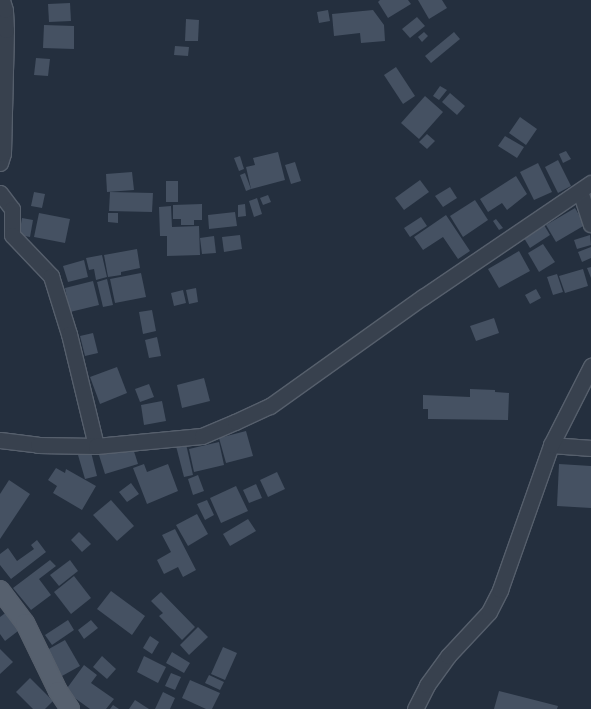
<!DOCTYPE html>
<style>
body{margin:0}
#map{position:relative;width:591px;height:709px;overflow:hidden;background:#242f3e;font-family:Signika,sans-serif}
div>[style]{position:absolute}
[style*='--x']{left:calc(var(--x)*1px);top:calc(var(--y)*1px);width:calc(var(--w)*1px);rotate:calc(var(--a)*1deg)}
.building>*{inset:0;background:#455162}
.roads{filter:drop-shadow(1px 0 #565f6c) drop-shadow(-1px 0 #565f6c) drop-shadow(0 1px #565f6c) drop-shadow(0 -1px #565f6c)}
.minor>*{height:15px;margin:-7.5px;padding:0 7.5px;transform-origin:7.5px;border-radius:7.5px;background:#38414e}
.major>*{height:18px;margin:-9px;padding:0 9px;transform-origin:9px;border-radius:9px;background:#56606e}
span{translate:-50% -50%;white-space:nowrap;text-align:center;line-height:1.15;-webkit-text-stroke:3.5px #1d2633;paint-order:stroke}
</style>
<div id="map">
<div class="building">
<div style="clip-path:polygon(380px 0,408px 0,411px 4px,388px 18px,378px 2px)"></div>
<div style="clip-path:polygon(418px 0,442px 0,447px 8px,429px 19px)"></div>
<div style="clip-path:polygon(70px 3px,71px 21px,49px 22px,48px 4px)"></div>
<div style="clip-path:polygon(328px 10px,330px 21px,319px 23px,317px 12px)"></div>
<div style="clip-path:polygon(373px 10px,384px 25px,385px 41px,361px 43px,360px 33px,334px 36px,332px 14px)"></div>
<div style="clip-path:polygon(417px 17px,425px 26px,410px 38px,402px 29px)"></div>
<div style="clip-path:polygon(186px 19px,199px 20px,198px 41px,185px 41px)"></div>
<div style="clip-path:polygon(44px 25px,74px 26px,74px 49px,43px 48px)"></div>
<div style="clip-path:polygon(424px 32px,428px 36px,422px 42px,418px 37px)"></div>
<div style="clip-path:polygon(454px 32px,460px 39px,431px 63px,425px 56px)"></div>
<div style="clip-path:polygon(175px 46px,189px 47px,188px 56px,174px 55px)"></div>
<div style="clip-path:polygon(36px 58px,50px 59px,48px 76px,34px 75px)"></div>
<div style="clip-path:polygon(396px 67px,415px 96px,403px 104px,384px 75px)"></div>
<div style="clip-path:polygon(440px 86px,447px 90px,439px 100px,433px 96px)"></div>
<div style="clip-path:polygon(450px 93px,465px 106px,457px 115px,442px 102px)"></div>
<div style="clip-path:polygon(425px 96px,443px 112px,419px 139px,401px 123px)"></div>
<div style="clip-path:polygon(520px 117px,537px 129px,526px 145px,509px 133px)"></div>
<div style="clip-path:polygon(427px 134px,435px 141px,427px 149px,419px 142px)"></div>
<div style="clip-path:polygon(505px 136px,524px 147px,517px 158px,498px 146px)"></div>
<div style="clip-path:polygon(566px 151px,571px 159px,563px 163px,559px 154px)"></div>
<div style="clip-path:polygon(278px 152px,285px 180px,251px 189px,246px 167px,255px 165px,253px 158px)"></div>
<div style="clip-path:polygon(240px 156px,244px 169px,239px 171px,234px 158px)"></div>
<div style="clip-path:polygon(558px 160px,571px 186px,558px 193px,545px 167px)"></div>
<div style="clip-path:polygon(295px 162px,301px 181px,291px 184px,285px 165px)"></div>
<div style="clip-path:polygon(538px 163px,552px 192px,534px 200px,520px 172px)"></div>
<div style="clip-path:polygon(132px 172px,134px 190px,107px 192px,106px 174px)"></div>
<div style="clip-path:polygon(245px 173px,251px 189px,246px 191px,240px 175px)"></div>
<div style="clip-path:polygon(516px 176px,527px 194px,507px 210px,502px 203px,488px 212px,480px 199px)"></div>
<div style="clip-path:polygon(420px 180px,429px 192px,404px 210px,395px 198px)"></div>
<div style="clip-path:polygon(166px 181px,178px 181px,178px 202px,166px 202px)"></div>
<div style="clip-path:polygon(450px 187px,457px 198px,443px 207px,435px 196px)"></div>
<div style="clip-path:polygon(34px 192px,45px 194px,42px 208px,31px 206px)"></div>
<div style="clip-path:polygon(110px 192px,153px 193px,152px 212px,109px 211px)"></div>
<div style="clip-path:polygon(268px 195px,271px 202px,263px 205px,260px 198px)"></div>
<div style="clip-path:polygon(257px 198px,262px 214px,254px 217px,249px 201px)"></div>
<div style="clip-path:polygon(475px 200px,488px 220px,463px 237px,450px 216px)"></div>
<div style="clip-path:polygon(202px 204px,202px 220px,194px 220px,194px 225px,181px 225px,181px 219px,173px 219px,173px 205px)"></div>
<div style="clip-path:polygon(245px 204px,246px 216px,238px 217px,238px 205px)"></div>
<div style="clip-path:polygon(171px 206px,172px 227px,199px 226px,200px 255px,167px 256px,167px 236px,160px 236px,159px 207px)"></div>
<div style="clip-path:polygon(575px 208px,585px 225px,556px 242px,546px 225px)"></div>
<div style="clip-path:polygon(235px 212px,237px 226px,209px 229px,208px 215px)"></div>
<div style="clip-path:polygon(39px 213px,70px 219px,65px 243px,34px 237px)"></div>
<div style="clip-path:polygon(108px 213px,118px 213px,118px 223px,108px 222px)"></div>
<div style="clip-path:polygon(446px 215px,470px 251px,458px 259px,443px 237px,423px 250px,414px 237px)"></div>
<div style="clip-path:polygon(421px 217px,427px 226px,410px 237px,404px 228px)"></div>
<div style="clip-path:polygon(22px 218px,33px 220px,30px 237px,19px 235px)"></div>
<div style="clip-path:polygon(496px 219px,503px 228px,499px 230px,493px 221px)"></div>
<div style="clip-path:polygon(544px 225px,550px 235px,530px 248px,524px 238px)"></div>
<div style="clip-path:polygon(240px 235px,242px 249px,224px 252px,222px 237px)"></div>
<div style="clip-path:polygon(590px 235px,591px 245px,577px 249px,574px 240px)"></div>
<div style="clip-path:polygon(214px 236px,216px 253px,202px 254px,200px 238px)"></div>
<div style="clip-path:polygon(543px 244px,555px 262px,539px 272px,528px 253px)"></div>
<div style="clip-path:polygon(591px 247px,591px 258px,582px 262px,578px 252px)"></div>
<div style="clip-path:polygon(137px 249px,140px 268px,121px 272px,121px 275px,108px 277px,104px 255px)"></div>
<div style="clip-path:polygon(519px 251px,530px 271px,499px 288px,488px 269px)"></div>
<div style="clip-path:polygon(102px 255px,107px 277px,96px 280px,94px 269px,89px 270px,86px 258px)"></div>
<div style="clip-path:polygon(84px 260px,88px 277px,68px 282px,63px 266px)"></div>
<div style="clip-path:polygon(591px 267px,591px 278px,587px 268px)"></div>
<div style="clip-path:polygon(583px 269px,588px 286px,565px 293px,559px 276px)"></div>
<div style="clip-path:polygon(141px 273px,146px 297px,115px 303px,110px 279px)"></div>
<div style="clip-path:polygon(557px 274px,563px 292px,553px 295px,547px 277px)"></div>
<div style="clip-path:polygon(107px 279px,113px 305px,103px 307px,97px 282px)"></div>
<div style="clip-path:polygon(93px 281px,99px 305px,70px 312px,65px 288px)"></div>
<div style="clip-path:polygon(196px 288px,198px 302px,189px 304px,186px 290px)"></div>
<div style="clip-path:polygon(536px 289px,541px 298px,530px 304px,525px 295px)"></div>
<div style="clip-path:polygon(183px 290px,186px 303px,174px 306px,171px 293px)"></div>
<div style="clip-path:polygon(152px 310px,156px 331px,143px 334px,139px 312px)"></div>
<div style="clip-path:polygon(494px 318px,499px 333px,476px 341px,470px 326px)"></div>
<div style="clip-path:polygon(93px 333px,98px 353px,85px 356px,80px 336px)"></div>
<div style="clip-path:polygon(157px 337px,161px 356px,149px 358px,145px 340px)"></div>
<div style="clip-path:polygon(117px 367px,127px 393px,100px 404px,90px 377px)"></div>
<div style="clip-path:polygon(204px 378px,210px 401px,182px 408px,177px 385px)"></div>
<div style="clip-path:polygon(149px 384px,154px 397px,140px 402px,135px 389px)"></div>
<div style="clip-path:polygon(470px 389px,495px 390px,495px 392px,509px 393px,508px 420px,428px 419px,428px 409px,423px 409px,423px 395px,470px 397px)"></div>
<div style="clip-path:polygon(162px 401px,166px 421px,144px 425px,141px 405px)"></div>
<div style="clip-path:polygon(246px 431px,253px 456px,226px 463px,219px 438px)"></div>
<div style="clip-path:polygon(219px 442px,224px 465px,194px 472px,189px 449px)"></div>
<div style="clip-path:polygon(186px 444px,193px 475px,184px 477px,176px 446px)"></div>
<div style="clip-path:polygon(132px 445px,138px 464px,105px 474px,99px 455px)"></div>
<div style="clip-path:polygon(91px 452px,97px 476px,85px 479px,78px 455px)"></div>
<div style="clip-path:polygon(144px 464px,147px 472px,168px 464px,178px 491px,147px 504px,133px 468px)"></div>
<div style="clip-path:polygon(559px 464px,591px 466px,591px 508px,557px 506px)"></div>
<div style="clip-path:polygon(56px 468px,65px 473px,66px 469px,96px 486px,82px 510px,53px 493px,57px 486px,48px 480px)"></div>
<div style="clip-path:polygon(277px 472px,285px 489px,268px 497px,260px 480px)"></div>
<div style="clip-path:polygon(198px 475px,204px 491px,193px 495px,188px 479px)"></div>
<div style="clip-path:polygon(9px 480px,30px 494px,0 539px,0 494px)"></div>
<div style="clip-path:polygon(131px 483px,139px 494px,127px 502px,119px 492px)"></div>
<div style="clip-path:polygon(256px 484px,262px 498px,249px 503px,243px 490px)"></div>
<div style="clip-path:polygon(236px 486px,248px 511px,221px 523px,210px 498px)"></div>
<div style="clip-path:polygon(111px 500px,134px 526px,117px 541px,93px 515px)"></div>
<div style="clip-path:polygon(207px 500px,214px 515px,205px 520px,197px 504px)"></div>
<div style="clip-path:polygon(197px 514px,208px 534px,188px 546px,176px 525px)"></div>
<div style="clip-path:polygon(248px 519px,256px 531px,230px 546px,223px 534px)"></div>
<div style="clip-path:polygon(175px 529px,196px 570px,183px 577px,178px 567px,164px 574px,157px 560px,171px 552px,162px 535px)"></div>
<div style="clip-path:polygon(79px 532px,91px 544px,82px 552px,71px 540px)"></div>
<div style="clip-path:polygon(37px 540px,46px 552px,11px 579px,0 565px,0 554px,8px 548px,17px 561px,34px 549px,31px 545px)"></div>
<div style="clip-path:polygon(50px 560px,56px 566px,39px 579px,51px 595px,31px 610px,13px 588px)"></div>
<div style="clip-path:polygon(70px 560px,78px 571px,59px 586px,50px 575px)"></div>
<div style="clip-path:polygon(74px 576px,91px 598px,71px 614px,54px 592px)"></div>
<div style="clip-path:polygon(111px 591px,145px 616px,132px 635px,97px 609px)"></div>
<div style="clip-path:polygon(161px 592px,195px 627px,182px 640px,159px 616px,163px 613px,151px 601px)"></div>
<div style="clip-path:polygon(8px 611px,22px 628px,5px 641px,0 634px,0 617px)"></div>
<div style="clip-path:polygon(68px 620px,74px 630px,52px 645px,45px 635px)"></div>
<div style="clip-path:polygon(91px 620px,98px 628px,84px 639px,78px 630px)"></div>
<div style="clip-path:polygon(198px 627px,208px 637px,189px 655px,180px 645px)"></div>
<div style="clip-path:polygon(150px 636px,159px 642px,152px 654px,143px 648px)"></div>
<div style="clip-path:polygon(65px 640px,80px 666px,62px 676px,47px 650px)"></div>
<div style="clip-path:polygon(223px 647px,237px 653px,225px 680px,211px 674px)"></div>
<div style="clip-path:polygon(0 649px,13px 662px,0 674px)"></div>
<div style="clip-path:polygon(172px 652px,190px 663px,184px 673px,166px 663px)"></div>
<div style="clip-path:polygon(102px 656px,116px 669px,107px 679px,93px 667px)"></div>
<div style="clip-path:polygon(144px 656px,166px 667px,158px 683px,137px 672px)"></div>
<div style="clip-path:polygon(84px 665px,97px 675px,91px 683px,114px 699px,106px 709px,90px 709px,65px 691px)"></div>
<div style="clip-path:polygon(171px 673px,181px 677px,175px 690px,165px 686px)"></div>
<div style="clip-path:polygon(209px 675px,224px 682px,220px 690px,205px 683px)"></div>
<div style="clip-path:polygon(30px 678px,53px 701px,45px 709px,33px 709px,16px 692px)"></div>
<div style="clip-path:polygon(190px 680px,220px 693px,212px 709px,206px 709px,182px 698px)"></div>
<div style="clip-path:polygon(499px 691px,558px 706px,557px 709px,494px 709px)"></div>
<div style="clip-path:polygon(163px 692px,175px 698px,170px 709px,155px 709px)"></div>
<div style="clip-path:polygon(135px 700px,149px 709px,129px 709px)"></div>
<div style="clip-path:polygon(113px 705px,119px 709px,110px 709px)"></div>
</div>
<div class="roads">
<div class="minor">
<div style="--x:0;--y:163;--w:10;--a:-73"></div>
<div style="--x:3;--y:153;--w:123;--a:-88.6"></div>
<div style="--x:6;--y:30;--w:20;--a:-93"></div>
<div style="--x:5;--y:10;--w:10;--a:-107"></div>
<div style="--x:580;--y:191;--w:35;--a:72"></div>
<div style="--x:0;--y:193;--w:20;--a:53"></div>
<div style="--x:12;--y:209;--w:26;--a:90"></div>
<div style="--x:12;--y:235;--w:57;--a:46.4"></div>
<div style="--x:51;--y:276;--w:61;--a:72.8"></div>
<div style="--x:69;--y:334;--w:115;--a:76.4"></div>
<div style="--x:0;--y:440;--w:38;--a:7"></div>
<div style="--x:38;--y:445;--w:58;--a:1"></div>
<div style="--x:96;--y:446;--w:106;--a:-5.4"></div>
<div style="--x:202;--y:436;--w:36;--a:-23"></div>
<div style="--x:235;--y:422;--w:38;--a:-25"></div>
<div style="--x:270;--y:406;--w:188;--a:-35.5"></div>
<div style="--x:423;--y:297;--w:203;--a:-34.2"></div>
<div style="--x:551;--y:445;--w:40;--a:4.3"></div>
<div style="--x:415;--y:709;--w:27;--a:-63"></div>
<div style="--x:427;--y:685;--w:36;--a:-54"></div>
<div style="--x:448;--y:656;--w:60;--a:-47"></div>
<div style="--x:489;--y:612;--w:25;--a:-63"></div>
<div style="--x:500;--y:590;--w:154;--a:-70.6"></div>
<div style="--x:551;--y:445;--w:89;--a:-63.1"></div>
</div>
<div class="major">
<div style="--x:0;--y:590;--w:41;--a:52.9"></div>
<div style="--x:25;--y:623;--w:76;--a:64.1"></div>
<div style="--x:58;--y:691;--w:22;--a:56"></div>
</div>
</div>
</div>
